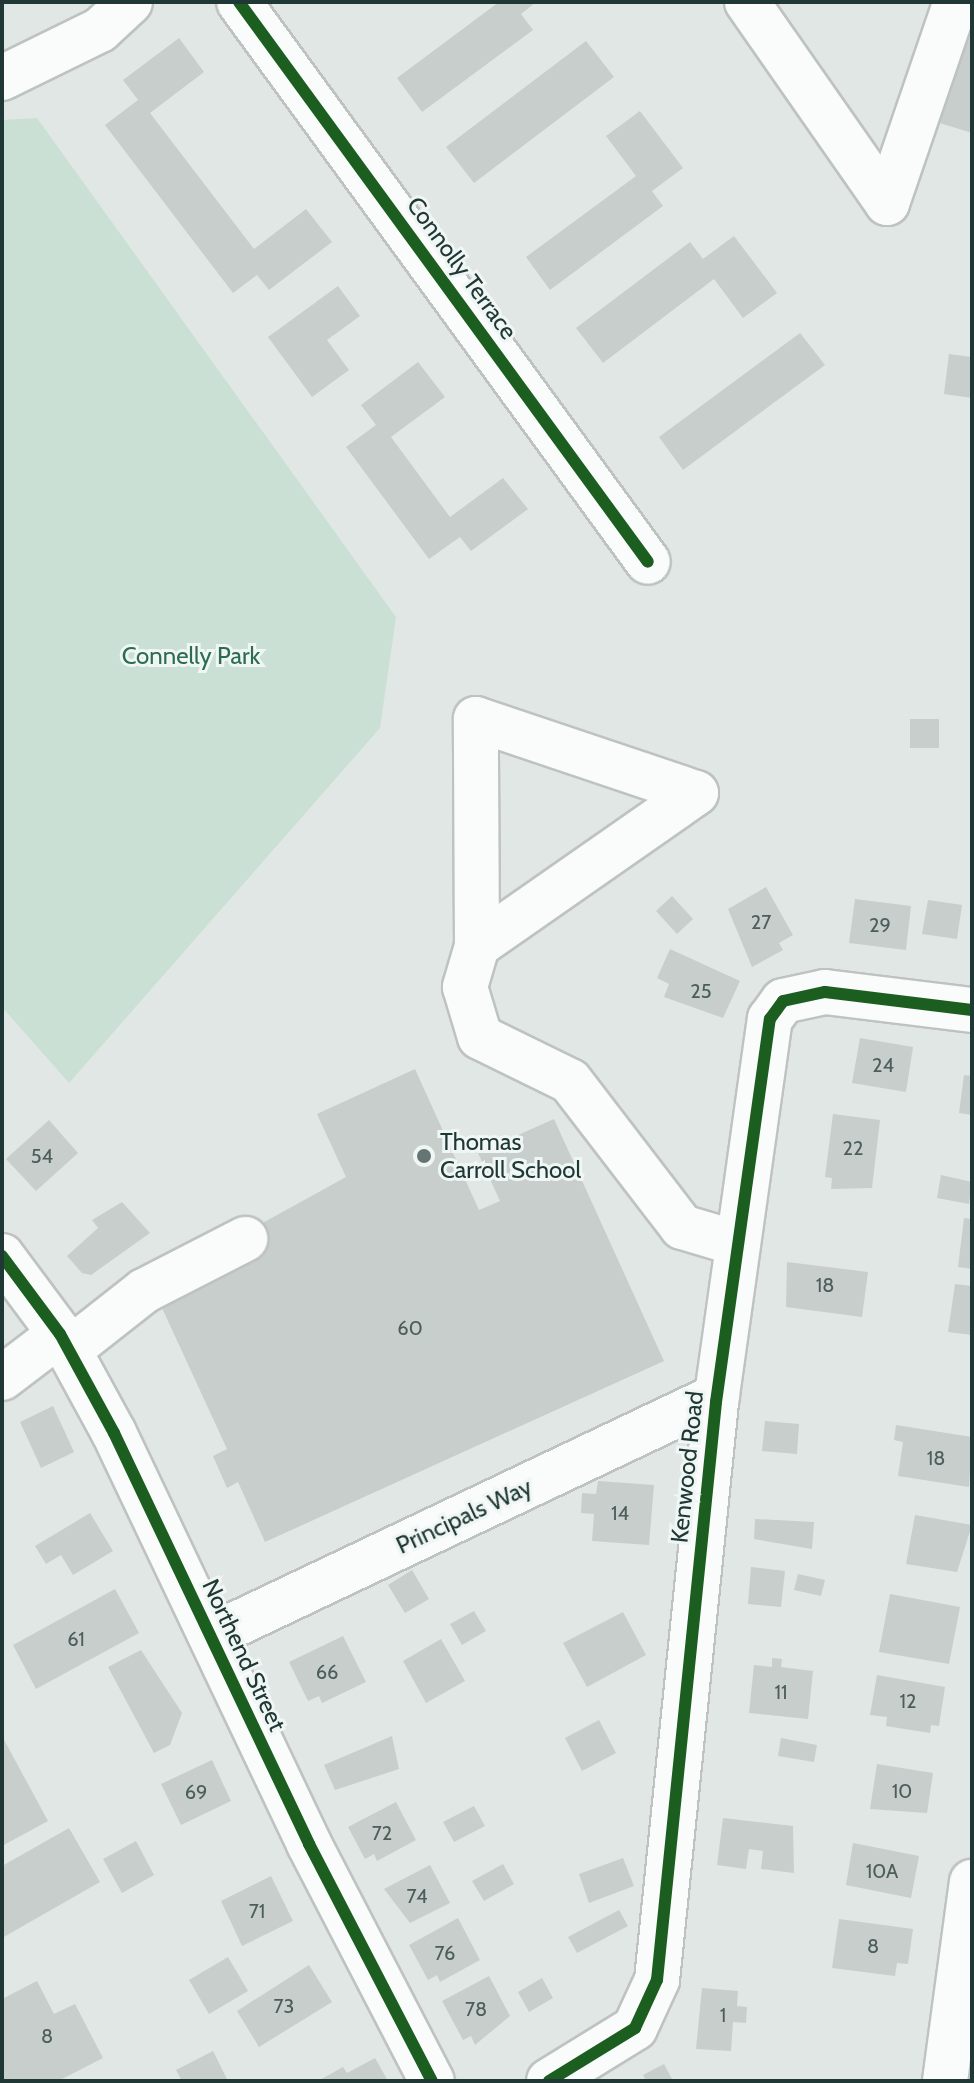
<!DOCTYPE html>
<style>
body{margin:0}
#map{position:relative;width:974px;height:2083px;overflow:hidden;background:#e1e7e5;font-family:Cabin,sans-serif}
div>[style]{position:absolute}
[style*='--x']{left:calc(var(--x)*1px);top:calc(var(--y)*1px);width:calc(var(--w)*1px);rotate:calc(var(--a)*1deg)}
.green>*{inset:0;background:#cae0d4}
.building>*{inset:0;background:#c8cecc}
.roads{filter:drop-shadow(2px 0 #bec3c2) drop-shadow(-2px 0 #bec3c2) drop-shadow(0 2px #bec3c2) drop-shadow(0 -2px #bec3c2)}
.minor>*{height:44px;margin:-22px;padding:0 22px;transform-origin:22px;border-radius:22px;background:#fafbfb}
.cycleway>*{height:12px;margin:-6px;padding:0 6px;transform-origin:6px;border-radius:6px;background:#1b5e20}
.dots>*{width:22px;height:22px;translate:-50% -50%;box-sizing:border-box;border:4px solid #eff6f4;border-radius:50%}
span{translate:-50% -50%;white-space:nowrap;text-align:center;line-height:1.15;-webkit-text-stroke:6px #eff6f4;paint-order:stroke}
.number-label{font-size:20px;color:#4b5e5c}
.number-label span{-webkit-text-stroke-width:0}
.street-label{font-size:24px;color:#203835}
.park-label{font-size:24px;color:#2d6d4f}
.poi-label{font-size:24px;color:#203835}
.left{translate:0 -50%;text-align:left}
.frame{position:absolute;inset:0;border:4px solid #203835;pointer-events:none}
</style>
<div id="map">
<div class="green">
<div style="clip-path:polygon(37px 118px,396px 617px,380px 728px,69px 1083px,2px 1007px,2px 120px)"></div>
</div>
<div class="building">
<div style="clip-path:polygon(499px 2px,536px 2px,521px 14px,533px 30px,422px 112px,397px 78px)"></div>
<div style="clip-path:polygon(961px 20px,972px 24px,972px 133px,930px 120px)"></div>
<div style="clip-path:polygon(179px 38px,204px 72px,150px 113px,254px 249px,306px 209px,332px 242px,269px 290px,257px 275px,233px 293px,105px 125px,138px 100px,123px 80px)"></div>
<div style="clip-path:polygon(586px 41px,614px 77px,474px 183px,446px 147px)"></div>
<div style="clip-path:polygon(640px 111px,683px 168px,652px 191px,663px 206px,550px 290px,526px 257px,636px 176px,606px 136px)"></div>
<div style="clip-path:polygon(734px 236px,777px 293px,743px 318px,714px 279px,603px 363px,576px 328px,690px 242px,703px 259px)"></div>
<div style="clip-path:polygon(338px 286px,360px 316px,327px 340px,349px 370px,312px 397px,268px 337px)"></div>
<div style="clip-path:polygon(800px 333px,825px 365px,683px 470px,659px 437px)"></div>
<div style="clip-path:polygon(949px 354px,972px 357px,972px 398px,944px 394px)"></div>
<div style="clip-path:polygon(418px 362px,445px 397px,391px 437px,450px 517px,503px 478px,528px 509px,471px 551px,460px 537px,429px 559px,346px 447px,376px 425px,361px 405px)"></div>
<div style="clip-path:polygon(910px 719px,939px 719px,939px 748px,910px 748px)"></div>
<div style="clip-path:polygon(766px 887px,793px 935px,779px 943px,783px 950px,752px 967px,728px 909px)"></div>
<div style="clip-path:polygon(672px 896px,693px 919px,677px 934px,656px 911px)"></div>
<div style="clip-path:polygon(855px 899px,911px 906px,906px 950px,849px 943px)"></div>
<div style="clip-path:polygon(928px 900px,962px 905px,957px 939px,922px 934px)"></div>
<div style="clip-path:polygon(670px 949px,740px 981px,723px 1018px,664px 997px,669px 984px,657px 978px)"></div>
<div style="clip-path:polygon(860px 1038px,913px 1047px,906px 1092px,852px 1083px)"></div>
<div style="clip-path:polygon(415px 1069px,479px 1210px,500px 1201px,478px 1153px,554px 1119px,664px 1361px,265px 1542px,238px 1482px,227px 1488px,213px 1456px,227px 1449px,156px 1295px,266px 1245px,257px 1226px,346px 1177px,317px 1114px)"></div>
<div style="clip-path:polygon(964px 1075px,972px 1076px,972px 1115px,959px 1113px)"></div>
<div style="clip-path:polygon(833px 1114px,880px 1120px,872px 1188px,831px 1189px,832px 1178px,825px 1177px)"></div>
<div style="clip-path:polygon(49px 1120px,78px 1153px,36px 1191px,6px 1159px)"></div>
<div style="clip-path:polygon(941px 1175px,972px 1182px,969px 1204px,937px 1198px)"></div>
<div style="clip-path:polygon(122px 1202px,150px 1233px,91px 1275px,82px 1273px,67px 1256px,98px 1228px,92px 1220px)"></div>
<div style="clip-path:polygon(964px 1218px,972px 1219px,972px 1269px,958px 1267px)"></div>
<div style="clip-path:polygon(787px 1262px,868px 1272px,862px 1317px,786px 1307px)"></div>
<div style="clip-path:polygon(955px 1284px,972px 1286px,972px 1335px,948px 1332px)"></div>
<div style="clip-path:polygon(53px 1406px,74px 1452px,41px 1468px,20px 1422px)"></div>
<div style="clip-path:polygon(765px 1421px,799px 1424px,797px 1454px,762px 1451px)"></div>
<div style="clip-path:polygon(896px 1425px,972px 1437px,969px 1487px,898px 1476px,903px 1442px,894px 1440px)"></div>
<div style="clip-path:polygon(598px 1481px,654px 1485px,649px 1545px,592px 1541px,594px 1514px,581px 1513px,582px 1493px,596px 1494px)"></div>
<div style="clip-path:polygon(90px 1513px,113px 1551px,73px 1575px,61px 1555px,46px 1564px,35px 1546px)"></div>
<div style="clip-path:polygon(915px 1515px,972px 1525px,957px 1572px,906px 1564px)"></div>
<div style="clip-path:polygon(755px 1519px,814px 1522px,812px 1549px,754px 1539px)"></div>
<div style="clip-path:polygon(751px 1567px,785px 1571px,781px 1607px,748px 1604px)"></div>
<div style="clip-path:polygon(412px 1570px,429px 1599px,405px 1613px,388px 1585px)"></div>
<div style="clip-path:polygon(798px 1574px,825px 1580px,821px 1596px,794px 1590px)"></div>
<div style="clip-path:polygon(115px 1589px,139px 1633px,36px 1689px,13px 1645px)"></div>
<div style="clip-path:polygon(890px 1594px,960px 1607px,949px 1664px,879px 1652px)"></div>
<div style="clip-path:polygon(474px 1611px,486px 1631px,462px 1645px,450px 1624px)"></div>
<div style="clip-path:polygon(623px 1612px,646px 1655px,587px 1687px,563px 1643px)"></div>
<div style="clip-path:polygon(343px 1636px,366px 1682px,322px 1703px,319px 1696px,308px 1701px,289px 1662px)"></div>
<div style="clip-path:polygon(441px 1639px,465px 1681px,426px 1703px,403px 1661px)"></div>
<div style="clip-path:polygon(141px 1650px,182px 1713px,170px 1745px,154px 1753px,108px 1667px)"></div>
<div style="clip-path:polygon(772px 1658px,782px 1659px,781px 1667px,813px 1671px,808px 1719px,749px 1713px,754px 1665px,772px 1667px)"></div>
<div style="clip-path:polygon(877px 1675px,945px 1687px,939px 1726px,931px 1725px,930px 1733px,886px 1726px,887px 1717px,870px 1715px)"></div>
<div style="clip-path:polygon(599px 1720px,616px 1753px,582px 1771px,565px 1738px)"></div>
<div style="clip-path:polygon(2px 1736px,48px 1821px,2px 1846px)"></div>
<div style="clip-path:polygon(392px 1736px,399px 1769px,335px 1790px,324px 1765px)"></div>
<div style="clip-path:polygon(781px 1738px,817px 1745px,814px 1762px,778px 1756px)"></div>
<div style="clip-path:polygon(212px 1760px,231px 1801px,181px 1825px,161px 1784px)"></div>
<div style="clip-path:polygon(877px 1764px,933px 1773px,927px 1813px,870px 1809px)"></div>
<div style="clip-path:polygon(396px 1802px,416px 1840px,377px 1861px,374px 1854px,365px 1859px,348px 1827px)"></div>
<div style="clip-path:polygon(474px 1806px,485px 1826px,454px 1842px,443px 1822px)"></div>
<div style="clip-path:polygon(723px 1818px,793px 1826px,794px 1873px,761px 1869px,763px 1851px,749px 1849px,746px 1869px,717px 1865px)"></div>
<div style="clip-path:polygon(69px 1828px,100px 1882px,2px 1938px,2px 1866px)"></div>
<div style="clip-path:polygon(136px 1841px,154px 1875px,122px 1893px,103px 1859px)"></div>
<div style="clip-path:polygon(853px 1843px,919px 1856px,911px 1898px,846px 1885px)"></div>
<div style="clip-path:polygon(623px 1858px,634px 1886px,589px 1903px,579px 1874px)"></div>
<div style="clip-path:polygon(503px 1864px,514px 1884px,484px 1901px,472px 1881px)"></div>
<div style="clip-path:polygon(430px 1865px,450px 1903px,410px 1923px,384px 1889px)"></div>
<div style="clip-path:polygon(271px 1876px,293px 1921px,242px 1946px,221px 1901px)"></div>
<div style="clip-path:polygon(619px 1910px,628px 1926px,577px 1953px,568px 1937px)"></div>
<div style="clip-path:polygon(458px 1918px,480px 1960px,440px 1982px,437px 1975px,428px 1980px,409px 1945px)"></div>
<div style="clip-path:polygon(839px 1919px,913px 1929px,908px 1964px,897px 1963px,895px 1976px,832px 1968px)"></div>
<div style="clip-path:polygon(228px 1957px,248px 1991px,209px 2014px,189px 1980px)"></div>
<div style="clip-path:polygon(309px 1965px,332px 2002px,259px 2047px,237px 2011px)"></div>
<div style="clip-path:polygon(489px 1976px,510px 2016px,475px 2045px,471px 2036px,463px 2040px,442px 2001px)"></div>
<div style="clip-path:polygon(542px 1978px,553px 1998px,529px 2012px,518px 1992px)"></div>
<div style="clip-path:polygon(37px 1981px,54px 2014px,75px 2004px,103px 2058px,58px 2081px,2px 2081px,2px 1999px)"></div>
<div style="clip-path:polygon(702px 1988px,738px 1991px,737px 2006px,747px 2007px,746px 2023px,733px 2022px,731px 2051px,696px 2049px)"></div>
<div style="clip-path:polygon(213px 2051px,228px 2081px,182px 2081px,176px 2070px)"></div>
<div style="clip-path:polygon(375px 2058px,388px 2081px,318px 2081px,343px 2067px,347px 2073px)"></div>
<div style="clip-path:polygon(664px 2064px,673px 2081px,646px 2081px,643px 2075px)"></div>
</div>
<div class="roads">
<div class="minor">
<div style="--x:239;--y:2;--w:693;--a:53.86"></div>
<div style="--x:747;--y:2;--w:245;--a:55.1"></div>
<div style="--x:887;--y:203;--w:213;--a:-71.1"></div>
<div style="--x:2;--y:78;--w:109;--a:-26.1"></div>
<div style="--x:100;--y:30;--w:41;--a:-43"></div>
<div style="--x:477;--y:946;--w:227;--a:-90.3"></div>
<div style="--x:476;--y:719;--w:232;--a:18.6"></div>
<div style="--x:696;--y:793;--w:267;--a:145.1"></div>
<div style="--x:477;--y:946;--w:43;--a:106.3"></div>
<div style="--x:465;--y:987;--w:52;--a:73.3"></div>
<div style="--x:480;--y:1037;--w:100;--a:26.1"></div>
<div style="--x:570;--y:1081;--w:184;--a:52.5"></div>
<div style="--x:682;--y:1227;--w:56;--a:16.5"></div>
<div style="--x:2;--y:1256;--w:97;--a:53.4"></div>
<div style="--x:60;--y:1334;--w:113;--a:61.4"></div>
<div style="--x:114;--y:1433;--w:455;--a:64.6"></div>
<div style="--x:309;--y:1844;--w:267;--a:62.6"></div>
<div style="--x:69;--y:1350;--w:95;--a:-38.2"></div>
<div style="--x:144;--y:1291;--w:114;--a:-27.2"></div>
<div style="--x:2;--y:1378;--w:73;--a:-37.2"></div>
<div style="--x:211;--y:1636;--w:560;--a:-25.38"></div>
<div style="--x:549;--y:2081;--w:101;--a:-31.6"></div>
<div style="--x:635;--y:2028;--w:53;--a:-65.4"></div>
<div style="--x:657;--y:1980;--w:581;--a:-84.17"></div>
<div style="--x:716;--y:1402;--w:387;--a:-82"></div>
<div style="--x:770;--y:1019;--w:22;--a:-54"></div>
<div style="--x:783;--y:1001;--w:43;--a:-12.1"></div>
<div style="--x:825;--y:992;--w:148;--a:7"></div>
<div style="--x:945;--y:2081;--w:201;--a:-82.3"></div>
</div>
</div>
<div class="cycleway">
<div style="--x:239;--y:2;--w:693;--a:53.86"></div>
<div style="--x:2;--y:1256;--w:97;--a:53.4"></div>
<div style="--x:60;--y:1334;--w:113;--a:61.4"></div>
<div style="--x:114;--y:1433;--w:455;--a:64.6"></div>
<div style="--x:309;--y:1844;--w:267;--a:62.6"></div>
<div style="--x:549;--y:2081;--w:101;--a:-31.6"></div>
<div style="--x:635;--y:2028;--w:53;--a:-65.4"></div>
<div style="--x:657;--y:1980;--w:581;--a:-84.17"></div>
<div style="--x:716;--y:1402;--w:387;--a:-82"></div>
<div style="--x:770;--y:1019;--w:22;--a:-54"></div>
<div style="--x:783;--y:1001;--w:43;--a:-12.1"></div>
<div style="--x:825;--y:992;--w:148;--a:7"></div>
</div>
<div class="dots">
<div style="left:424px;top:1156px;background:#647573"></div>
</div>
<div class="number-label">
<span style="left:761px;top:922px">27</span>
<span style="left:880px;top:925px">29</span>
<span style="left:701px;top:991px">25</span>
<span style="left:883px;top:1065px">24</span>
<span style="left:853px;top:1148px">22</span>
<span style="left:42px;top:1156px">54</span>
<span style="left:825px;top:1285px">18</span>
<span style="left:410px;top:1328px">60</span>
<span style="left:936px;top:1458px">18</span>
<span style="left:620px;top:1513px">14</span>
<span style="left:76px;top:1639px">61</span>
<span style="left:327px;top:1672px">66</span>
<span style="left:781px;top:1692px">11</span>
<span style="left:908px;top:1701px">12</span>
<span style="left:902px;top:1791px">10</span>
<span style="left:196px;top:1792px">69</span>
<span style="left:382px;top:1833px">72</span>
<span style="left:882px;top:1871px">10A</span>
<span style="left:417px;top:1896px">74</span>
<span style="left:257px;top:1911px">71</span>
<span style="left:873px;top:1946px">8</span>
<span style="left:445px;top:1953px">76</span>
<span style="left:284px;top:2006px">73</span>
<span style="left:476px;top:2009px">78</span>
<span style="left:723px;top:2015px">1</span>
<span style="left:47px;top:2036px">8</span>
</div>
<div class="street-label">
<span style="left:462px;top:268px;rotate:54deg">Connolly Terrace</span>
<span style="left:687px;top:1467px;rotate:-84deg">Kenwood Road</span>
<span style="left:464px;top:1516px;rotate:-25deg">Principals Way</span>
<span style="left:244px;top:1655px;rotate:65deg">Northend Street</span>
</div>
<div class="park-label">
<span style="left:191px;top:656px">Connelly Park</span>
</div>
<div class="poi-label">
<span class="left" style="left:440px;top:1156px">Thomas<br>Carroll School</span>
</div>
<div class="frame"></div>
</div>
